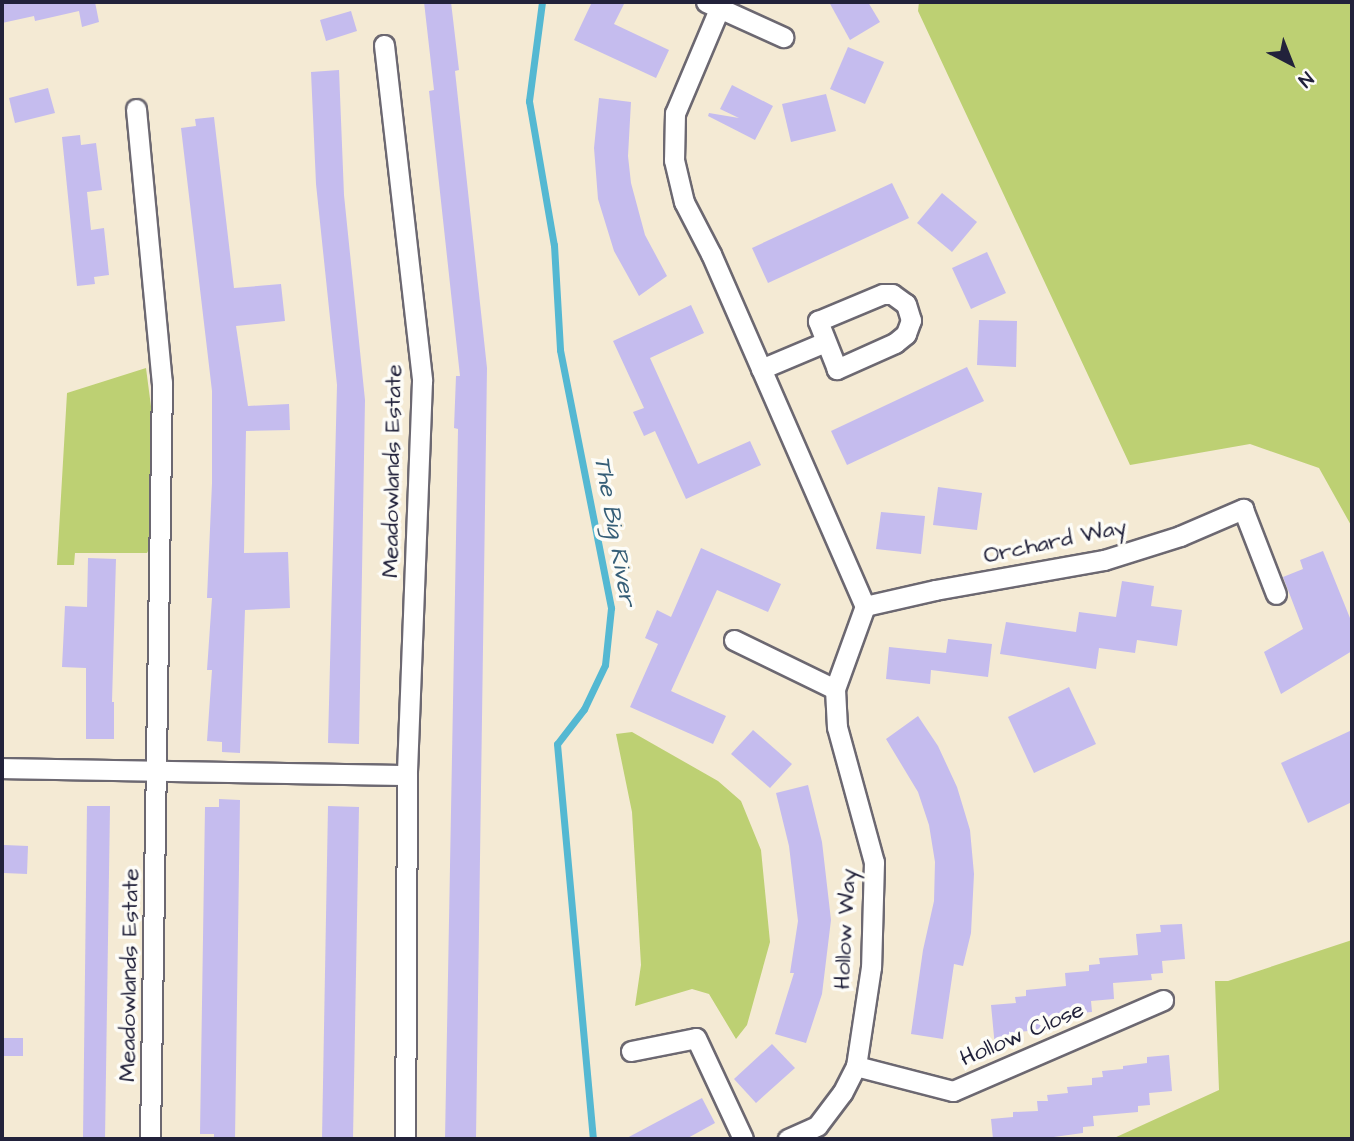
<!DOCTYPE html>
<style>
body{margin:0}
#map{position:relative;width:1354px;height:1141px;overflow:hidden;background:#f4ead4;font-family:"Architects Daughter",sans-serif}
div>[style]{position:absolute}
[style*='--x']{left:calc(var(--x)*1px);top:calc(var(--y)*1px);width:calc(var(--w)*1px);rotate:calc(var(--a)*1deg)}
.green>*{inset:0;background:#bdd073}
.stream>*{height:7px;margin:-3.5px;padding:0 3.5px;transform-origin:3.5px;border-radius:3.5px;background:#54b8d2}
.building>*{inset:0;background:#c5bcee}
.roads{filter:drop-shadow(2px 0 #6c6871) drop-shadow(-2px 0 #6c6871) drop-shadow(0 2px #6c6871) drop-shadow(0 -2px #6c6871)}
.street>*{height:19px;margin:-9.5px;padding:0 9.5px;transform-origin:9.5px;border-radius:9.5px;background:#fff}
span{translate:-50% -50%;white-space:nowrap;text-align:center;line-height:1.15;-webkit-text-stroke:7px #fdfcf7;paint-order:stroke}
.street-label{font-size:23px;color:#22223b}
.water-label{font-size:24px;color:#365e77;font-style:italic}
.frame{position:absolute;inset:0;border:4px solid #22223b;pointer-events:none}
.north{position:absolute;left:1256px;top:28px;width:70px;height:70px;-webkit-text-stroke:5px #fdfcf7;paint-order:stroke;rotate:138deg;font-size:19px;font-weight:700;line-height:28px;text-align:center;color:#22223b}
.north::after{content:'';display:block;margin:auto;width:24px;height:32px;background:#22223b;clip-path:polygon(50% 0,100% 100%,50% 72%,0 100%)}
</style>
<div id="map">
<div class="green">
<div style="clip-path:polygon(919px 2px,1352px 2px,1352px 527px,1319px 468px,1250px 444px,1130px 465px,918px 11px)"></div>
<div style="clip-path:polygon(146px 368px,152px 414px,150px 547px,147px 553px,75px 553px,74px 565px,57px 565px,67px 393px)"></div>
<div style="clip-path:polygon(632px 732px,718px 781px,741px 801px,761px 850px,770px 942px,747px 1025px,736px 1039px,709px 994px,692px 989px,635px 1006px,641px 965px,632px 812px,616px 734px)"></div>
<div style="clip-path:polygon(1352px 940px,1352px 1139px,1112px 1139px,1219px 1090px,1215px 981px,1228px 981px)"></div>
</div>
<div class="stream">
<div style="--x:542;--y:2;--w:100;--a:97.5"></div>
<div style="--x:529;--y:101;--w:146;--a:80.2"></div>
<div style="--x:554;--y:245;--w:105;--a:86.7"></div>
<div style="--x:560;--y:350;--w:263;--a:78.8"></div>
<div style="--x:611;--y:608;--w:57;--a:96"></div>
<div style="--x:605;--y:665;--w:49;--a:115.5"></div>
<div style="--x:584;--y:709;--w:44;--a:127.6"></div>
<div style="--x:557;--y:744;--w:397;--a:84.8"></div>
</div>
<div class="building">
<div style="clip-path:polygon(2px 2px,95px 2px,99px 22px,82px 27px,79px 11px,35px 21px,34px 16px,2px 23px)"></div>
<div style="clip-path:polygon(424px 2px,451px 2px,459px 70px,455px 71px,487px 368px,476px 1139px,445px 1139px,458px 429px,454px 428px,456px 376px,460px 376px,429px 91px,434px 90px)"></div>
<div style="clip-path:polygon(592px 2px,625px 2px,614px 24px,669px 50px,656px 78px,574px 40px)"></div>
<div style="clip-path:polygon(829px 2px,868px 2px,880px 22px,850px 40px)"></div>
<div style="clip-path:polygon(351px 11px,357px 31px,326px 41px,320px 20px)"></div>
<div style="clip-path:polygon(848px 47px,884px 62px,865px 104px,830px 89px)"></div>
<div style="clip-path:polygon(339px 70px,344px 195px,365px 400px,359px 744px,328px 743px,337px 385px,316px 184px,311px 72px)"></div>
<div style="clip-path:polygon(732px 85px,773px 106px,755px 140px,708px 116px,709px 113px,739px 118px,720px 109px)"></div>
<div style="clip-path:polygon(48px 88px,55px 113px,15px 123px,9px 98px)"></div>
<div style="clip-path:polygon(826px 94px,836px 131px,791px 142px,782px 104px)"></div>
<div style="clip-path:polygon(599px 98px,631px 102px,628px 156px,631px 183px,645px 235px,667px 276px,639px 296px,614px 251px,598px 199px,594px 148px)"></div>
<div style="clip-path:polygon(214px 117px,234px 288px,281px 284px,285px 321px,236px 326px,248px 406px,289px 404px,290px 430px,246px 431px,244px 553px,288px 552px,290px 608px,245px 610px,240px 753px,222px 752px,222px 742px,207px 741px,212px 670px,207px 670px,212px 598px,207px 598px,212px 483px,212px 391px,181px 128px,196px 126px,195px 119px)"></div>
<div style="clip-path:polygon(80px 135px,81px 145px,96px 143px,102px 190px,87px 192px,91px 230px,104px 228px,109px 275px,94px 277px,95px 284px,77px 286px,62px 137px)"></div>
<div style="clip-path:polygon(892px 183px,909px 218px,768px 283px,752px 248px)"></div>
<div style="clip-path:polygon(942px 193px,977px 222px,952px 252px,917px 223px)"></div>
<div style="clip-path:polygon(987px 252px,1006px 293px,971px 309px,952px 268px)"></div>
<div style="clip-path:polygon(691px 305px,704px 333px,650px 358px,698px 464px,750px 441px,761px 465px,686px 499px,655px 431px,644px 436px,633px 412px,644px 408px,613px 341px)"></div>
<div style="clip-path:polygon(979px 320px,1017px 321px,1016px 367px,977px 365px)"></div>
<div style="clip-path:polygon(967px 367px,984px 401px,847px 465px,831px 431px)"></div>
<div style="clip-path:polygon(938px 487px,982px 493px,977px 530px,933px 525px)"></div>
<div style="clip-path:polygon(881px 512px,925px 516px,921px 554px,876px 549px)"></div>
<div style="clip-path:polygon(701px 548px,781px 584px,768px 612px,717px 590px,671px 691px,726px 716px,713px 744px,630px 707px,658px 644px,645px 638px,657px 610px,671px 617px)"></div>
<div style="clip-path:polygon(1323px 551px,1352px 623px,1352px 651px,1281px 694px,1264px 652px,1303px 629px,1283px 577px,1303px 569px,1300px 560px)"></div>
<div style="clip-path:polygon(88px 558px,116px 559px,112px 702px,114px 702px,114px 739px,86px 739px,86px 668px,62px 667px,65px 606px,87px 607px)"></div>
<div style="clip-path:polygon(1122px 581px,1154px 586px,1151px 606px,1182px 610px,1177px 646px,1137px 640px,1135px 653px,1099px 648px,1096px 669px,1000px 654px,1006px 622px,1076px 632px,1079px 612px,1116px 617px)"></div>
<div style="clip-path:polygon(948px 639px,992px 644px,988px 677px,931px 670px,930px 684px,886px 679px,889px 647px,946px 653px)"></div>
<div style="clip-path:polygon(1069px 687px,1096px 744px,1034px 773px,1008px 717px)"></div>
<div style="clip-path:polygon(918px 716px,938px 746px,957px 787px,970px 830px,974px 874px,971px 933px,963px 966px,954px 964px,943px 1039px,911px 1034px,923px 950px,934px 901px,935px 862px,929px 825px,918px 792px,886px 739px)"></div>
<div style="clip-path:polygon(753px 730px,792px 764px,770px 788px,731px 754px)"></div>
<div style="clip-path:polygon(1352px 730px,1352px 802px,1308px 823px,1281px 763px)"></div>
<div style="clip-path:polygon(808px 785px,822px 842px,831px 920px,822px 994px,806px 1043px,775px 1034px,794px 973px,790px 973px,798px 921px,789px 846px,776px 793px)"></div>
<div style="clip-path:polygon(219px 799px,240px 800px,235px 1139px,214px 1139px,214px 1134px,200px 1134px,205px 807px,219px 807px)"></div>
<div style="clip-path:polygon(87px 806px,110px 806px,105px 1139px,83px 1139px)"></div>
<div style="clip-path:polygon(328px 806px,359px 807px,353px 1139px,322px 1139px)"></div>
<div style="clip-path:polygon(4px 845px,28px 846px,27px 874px,4px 873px)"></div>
<div style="clip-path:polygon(1182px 924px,1185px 959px,1162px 961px,1163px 973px,1151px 974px,1152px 980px,1113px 983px,1114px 999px,1091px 1001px,1092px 1012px,1080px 1013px,1081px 1020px,1040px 1023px,1041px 1030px,1017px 1032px,1018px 1044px,995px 1047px,991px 1005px,1016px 1003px,1015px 997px,1026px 996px,1026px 990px,1066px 986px,1065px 973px,1089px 971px,1089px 965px,1100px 964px,1099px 958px,1138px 955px,1136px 934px,1161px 932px,1160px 925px)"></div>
<div style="clip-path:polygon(2px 1038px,23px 1038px,23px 1056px,2px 1056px)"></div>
<div style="clip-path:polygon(772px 1044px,795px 1068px,756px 1103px,734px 1079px)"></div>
<div style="clip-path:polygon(1169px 1055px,1172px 1091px,1149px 1093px,1150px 1105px,1138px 1106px,1138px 1112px,1093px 1116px,1094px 1126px,1083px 1127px,1083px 1133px,1039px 1139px,993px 1139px,991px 1119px,1013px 1117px,1013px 1112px,1038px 1111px,1037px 1101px,1048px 1101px,1047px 1095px,1068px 1093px,1067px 1087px,1092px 1085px,1092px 1078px,1103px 1077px,1102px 1071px,1123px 1069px,1123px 1066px,1147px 1063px,1147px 1057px)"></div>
<div style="clip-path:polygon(702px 1098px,715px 1123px,686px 1139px,625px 1139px)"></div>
</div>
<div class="roads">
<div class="street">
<div style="--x:706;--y:2;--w:85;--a:24.4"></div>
<div style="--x:722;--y:2;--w:121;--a:112.9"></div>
<div style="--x:675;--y:113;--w:47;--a:91.2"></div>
<div style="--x:674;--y:160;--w:43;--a:76.6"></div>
<div style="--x:684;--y:202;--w:59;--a:62.6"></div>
<div style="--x:711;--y:254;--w:384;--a:66.4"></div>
<div style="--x:865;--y:606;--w:88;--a:109.9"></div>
<div style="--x:835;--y:689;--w:38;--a:87"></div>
<div style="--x:837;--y:727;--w:140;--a:74.7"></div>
<div style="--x:874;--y:862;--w:105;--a:91.6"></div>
<div style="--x:871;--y:967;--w:100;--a:98.6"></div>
<div style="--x:856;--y:1066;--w:30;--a:117"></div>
<div style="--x:842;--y:1093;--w:41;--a:127.1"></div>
<div style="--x:817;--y:1126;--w:32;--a:156"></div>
<div style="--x:384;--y:45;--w:338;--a:83.5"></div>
<div style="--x:422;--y:381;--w:394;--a:92.2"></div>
<div style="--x:407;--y:775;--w:364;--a:90.3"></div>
<div style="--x:136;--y:109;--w:274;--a:84.6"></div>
<div style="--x:162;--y:382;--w:757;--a:90.91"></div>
<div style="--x:883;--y:294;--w:9;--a:0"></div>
<div style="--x:892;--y:294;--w:17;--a:36"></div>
<div style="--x:906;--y:304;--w:17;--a:73"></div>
<div style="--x:911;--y:320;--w:15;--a:110"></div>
<div style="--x:906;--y:334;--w:14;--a:141"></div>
<div style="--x:895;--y:343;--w:64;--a:155.9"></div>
<div style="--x:837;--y:369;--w:52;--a:-111.6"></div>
<div style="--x:818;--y:321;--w:70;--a:-22.6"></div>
<div style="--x:761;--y:369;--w:69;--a:-22.9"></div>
<div style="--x:865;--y:606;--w:72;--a:-12.9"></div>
<div style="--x:935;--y:590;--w:172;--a:-10.1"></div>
<div style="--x:1104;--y:560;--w:80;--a:-17.5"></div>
<div style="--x:1180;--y:536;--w:69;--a:-23.2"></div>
<div style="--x:1243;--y:509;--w:91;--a:68.8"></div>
<div style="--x:734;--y:640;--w:112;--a:25.9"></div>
<div style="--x:2;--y:768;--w:405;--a:1"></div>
<div style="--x:631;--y:1051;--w:66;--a:-11.3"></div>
<div style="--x:696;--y:1038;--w:111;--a:65"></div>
<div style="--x:856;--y:1066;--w:100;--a:14.5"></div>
<div style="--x:953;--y:1091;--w:229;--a:-23.4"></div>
</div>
</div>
<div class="street-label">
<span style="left:392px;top:471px;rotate:-89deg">Meadowlands Estate</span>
<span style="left:1055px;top:541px;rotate:-12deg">Orchard Way</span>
<span style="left:845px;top:929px;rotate:-87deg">Hollow Way</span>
<span style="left:129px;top:975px;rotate:-89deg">Meadowlands Estate</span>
<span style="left:1022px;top:1034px;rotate:-23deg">Hollow Close</span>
</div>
<div class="water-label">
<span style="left:614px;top:531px;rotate:80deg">The Big River</span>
</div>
<div class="frame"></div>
<div class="north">N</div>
</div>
